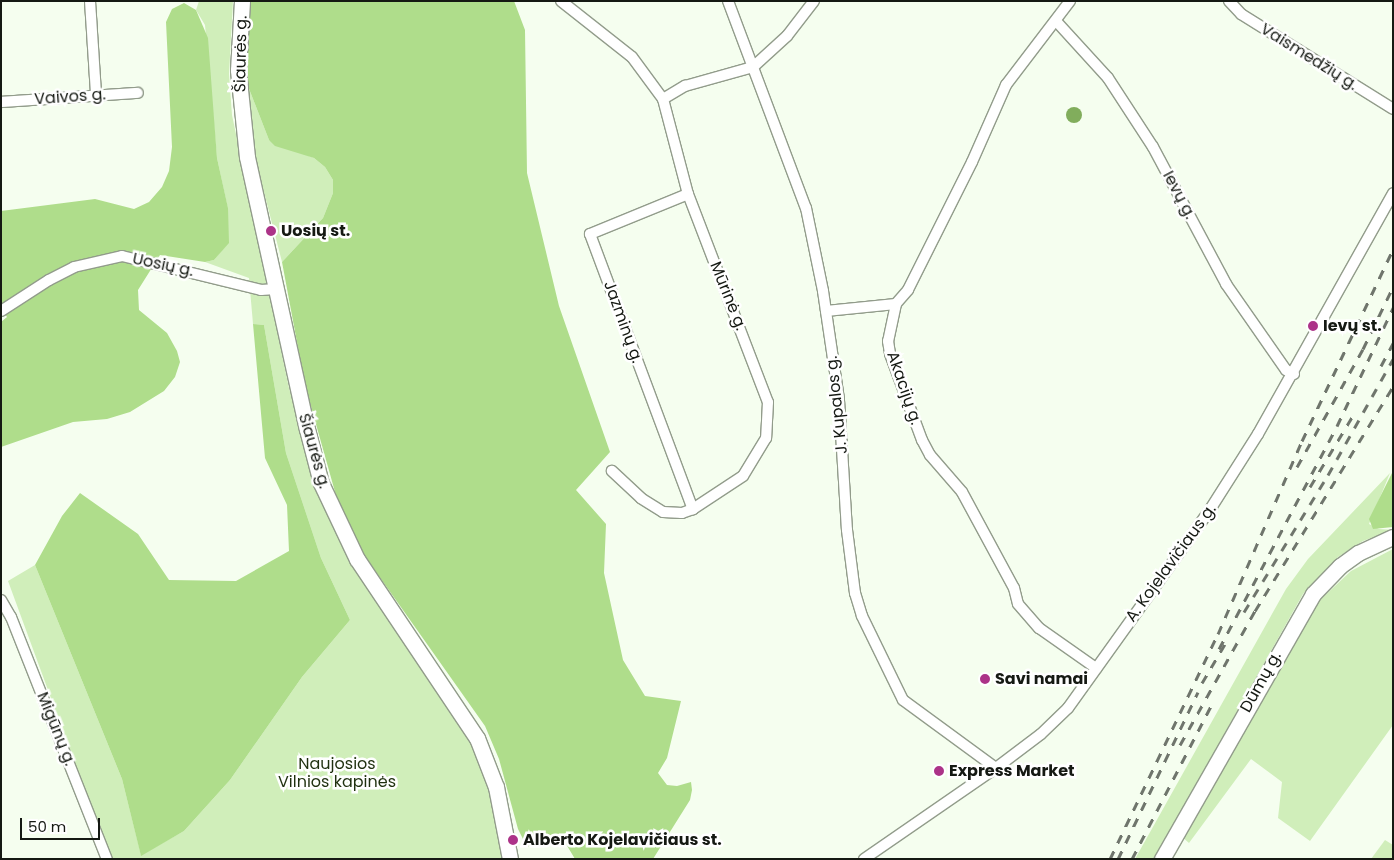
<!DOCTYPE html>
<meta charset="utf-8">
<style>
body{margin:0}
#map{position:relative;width:1394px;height:860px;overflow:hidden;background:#f5feef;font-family:Poppins,sans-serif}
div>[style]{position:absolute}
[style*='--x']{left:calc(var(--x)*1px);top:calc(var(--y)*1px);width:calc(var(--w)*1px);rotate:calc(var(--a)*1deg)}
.green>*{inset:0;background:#d0eeba}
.forest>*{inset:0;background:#afdd8b}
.water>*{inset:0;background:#81ad5c}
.round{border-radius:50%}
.roads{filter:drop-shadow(1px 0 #929c8b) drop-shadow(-1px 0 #929c8b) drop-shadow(0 1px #929c8b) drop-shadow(0 -1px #929c8b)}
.street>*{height:10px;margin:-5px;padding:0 5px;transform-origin:5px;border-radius:5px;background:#fff}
.secondary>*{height:15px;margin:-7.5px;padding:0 7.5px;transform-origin:7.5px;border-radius:7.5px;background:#fff}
.rail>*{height:3px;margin-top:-1.5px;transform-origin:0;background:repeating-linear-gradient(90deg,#6f756c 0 9px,transparent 0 18px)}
.dots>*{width:14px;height:14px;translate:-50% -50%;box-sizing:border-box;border:2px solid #fff;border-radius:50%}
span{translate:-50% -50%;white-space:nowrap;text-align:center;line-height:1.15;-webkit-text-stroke:5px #fff;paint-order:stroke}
.street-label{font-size:16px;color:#151913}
.poi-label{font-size:16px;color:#151913;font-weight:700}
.left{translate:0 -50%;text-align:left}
.park-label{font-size:16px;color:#1f300f}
.frame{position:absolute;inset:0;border:2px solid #151913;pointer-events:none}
.scale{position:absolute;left:20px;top:818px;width:80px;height:22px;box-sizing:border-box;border:2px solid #151913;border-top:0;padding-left:6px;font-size:15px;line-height:18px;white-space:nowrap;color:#151913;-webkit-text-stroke:4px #fff;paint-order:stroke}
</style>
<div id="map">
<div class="green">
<div style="clip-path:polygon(199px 1px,233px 1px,229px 74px,232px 115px,289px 388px,325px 510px,352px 565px,437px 687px,477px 751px,490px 789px,504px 859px,110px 859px,8px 581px,35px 565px,122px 779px,141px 855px,184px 831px,230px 780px,302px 677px,350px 620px,321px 558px,286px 453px,264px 325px,253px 324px,249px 278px,205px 262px,214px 260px,228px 243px,228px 209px,217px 158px,205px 25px,196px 10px)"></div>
<div style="clip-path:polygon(246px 81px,269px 140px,314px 158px,325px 167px,333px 180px,333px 193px,323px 218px,282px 262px,257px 165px)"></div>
<div style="clip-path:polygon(1390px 473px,1369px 524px,1379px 529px,1393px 530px,1363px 541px,1338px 557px,1303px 594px,1154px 859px,1135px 859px,1286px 589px,1308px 559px)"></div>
<div style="clip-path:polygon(1393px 549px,1393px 725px,1310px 841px,1278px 818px,1282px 782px,1251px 759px,1189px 843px,1181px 836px,1320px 600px,1351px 571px)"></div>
<div style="clip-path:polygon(1385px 840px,1393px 845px,1393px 859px,1371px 859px)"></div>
</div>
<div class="forest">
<div style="clip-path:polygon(251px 1px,514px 1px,525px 30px,527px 173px,559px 306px,610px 452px,576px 490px,606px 524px,604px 573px,623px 660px,645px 696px,681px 701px,667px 758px,658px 773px,667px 785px,677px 786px,691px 782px,692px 790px,690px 800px,653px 859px,575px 859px,560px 834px,527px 847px,518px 829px,499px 759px,485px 726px,369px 562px,351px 532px,337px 499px,305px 385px,282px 262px,323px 218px,333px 193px,333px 180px,325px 167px,314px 158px,275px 146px,269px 140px,246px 81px)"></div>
<div style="clip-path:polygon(184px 3px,196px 10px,208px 38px,217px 158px,228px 208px,229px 243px,214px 260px,205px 262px,160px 255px,138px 290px,139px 310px,167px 333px,177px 351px,180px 362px,175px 377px,164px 391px,130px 412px,107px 419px,73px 422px,1px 447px,1px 322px,7px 317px,1px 308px,1px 211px,95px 199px,134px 209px,149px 202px,162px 187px,169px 171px,172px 147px,166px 22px,172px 9px)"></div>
<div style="clip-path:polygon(253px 324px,264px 325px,286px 453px,321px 558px,350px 620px,302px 677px,230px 780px,184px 831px,141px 856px,122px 779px,35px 565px,62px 516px,80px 493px,138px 534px,169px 580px,236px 581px,289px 551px,287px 505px,265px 458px)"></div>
<div style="clip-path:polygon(1393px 471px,1393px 527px,1373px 529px,1369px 519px)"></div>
</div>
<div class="water">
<div class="round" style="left:1066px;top:107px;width:16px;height:16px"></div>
</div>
<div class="roads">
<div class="street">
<div style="--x:90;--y:1;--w:94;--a:86.3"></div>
<div style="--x:561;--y:1;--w:90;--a:38.3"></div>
<div style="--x:632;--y:57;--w:52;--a:53.6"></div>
<div style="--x:663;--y:99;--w:98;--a:75.3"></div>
<div style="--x:688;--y:194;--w:223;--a:69"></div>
<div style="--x:768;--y:402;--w:36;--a:93"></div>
<div style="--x:766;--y:438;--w:44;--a:121.2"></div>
<div style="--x:743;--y:476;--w:60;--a:146.6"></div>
<div style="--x:693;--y:509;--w:12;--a:160"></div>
<div style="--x:682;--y:513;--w:19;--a:-177"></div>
<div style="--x:663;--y:512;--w:26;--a:-148"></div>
<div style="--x:641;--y:498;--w:40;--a:-137"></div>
<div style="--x:728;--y:1;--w:221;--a:69.4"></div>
<div style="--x:806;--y:208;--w:85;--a:78.4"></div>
<div style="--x:823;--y:291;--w:110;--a:81.6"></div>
<div style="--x:839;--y:400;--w:130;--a:86.5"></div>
<div style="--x:847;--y:530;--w:64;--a:82.8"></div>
<div style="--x:855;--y:593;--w:24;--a:73"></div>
<div style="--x:862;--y:616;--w:93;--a:64"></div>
<div style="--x:903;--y:700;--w:115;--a:36.2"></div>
<div style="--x:1070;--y:1;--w:106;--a:127.3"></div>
<div style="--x:1006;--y:85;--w:84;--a:113.8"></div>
<div style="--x:972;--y:162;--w:143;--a:116.6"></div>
<div style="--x:908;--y:290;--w:18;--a:131"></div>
<div style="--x:896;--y:304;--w:38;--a:102"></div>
<div style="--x:888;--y:341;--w:13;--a:81"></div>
<div style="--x:890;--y:354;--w:92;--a:69.6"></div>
<div style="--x:922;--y:440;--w:17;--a:62"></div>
<div style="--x:930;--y:455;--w:49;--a:49.1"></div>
<div style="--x:962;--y:492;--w:109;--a:61.6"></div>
<div style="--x:1014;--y:588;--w:16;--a:76"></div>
<div style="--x:1018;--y:604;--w:32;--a:49"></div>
<div style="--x:1039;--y:628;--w:70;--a:35.1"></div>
<div style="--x:1229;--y:1;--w:18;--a:47"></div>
<div style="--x:1241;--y:14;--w:179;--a:32"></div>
<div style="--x:1056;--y:21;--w:77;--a:47.6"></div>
<div style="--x:1108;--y:78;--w:82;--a:56.9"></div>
<div style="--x:1153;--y:147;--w:155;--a:61.9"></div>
<div style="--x:1226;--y:284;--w:105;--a:55.1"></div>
<div style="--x:1286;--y:370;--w:9;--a:27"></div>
<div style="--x:663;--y:99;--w:26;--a:-31"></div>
<div style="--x:685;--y:86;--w:71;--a:-15.6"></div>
<div style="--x:753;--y:67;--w:46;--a:-42.4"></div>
<div style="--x:787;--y:36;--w:44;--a:-52.4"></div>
<div style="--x:1;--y:102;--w:137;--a:-3.8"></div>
<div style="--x:688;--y:194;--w:106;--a:157.8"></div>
<div style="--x:590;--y:234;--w:294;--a:69.5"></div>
<div style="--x:1;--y:311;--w:57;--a:-32.9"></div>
<div style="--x:49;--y:280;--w:28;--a:-27"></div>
<div style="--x:74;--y:267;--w:49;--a:-12.9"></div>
<div style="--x:122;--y:256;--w:143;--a:13.7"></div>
<div style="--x:261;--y:290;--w:15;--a:-4"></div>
<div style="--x:826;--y:311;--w:70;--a:-5.7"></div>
<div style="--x:1;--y:600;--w:20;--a:60"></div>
<div style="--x:11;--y:617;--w:260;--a:68.4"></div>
<div style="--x:864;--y:859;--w:160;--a:-34.6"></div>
<div style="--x:996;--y:768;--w:56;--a:-37.1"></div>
<div style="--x:1041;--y:734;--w:37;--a:-44"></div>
<div style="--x:1068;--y:708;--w:246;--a:-54.4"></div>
<div style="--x:1211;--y:508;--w:88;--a:-57.6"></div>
<div style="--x:1258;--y:434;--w:276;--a:-60.7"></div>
</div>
<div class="secondary">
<div style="--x:242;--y:1;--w:69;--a:93.3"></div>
<div style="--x:238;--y:70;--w:87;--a:84.1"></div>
<div style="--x:247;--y:157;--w:279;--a:77.6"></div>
<div style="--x:307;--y:429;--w:56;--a:75.5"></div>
<div style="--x:321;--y:483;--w:84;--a:64.7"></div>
<div style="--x:357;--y:559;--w:216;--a:56.2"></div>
<div style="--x:477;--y:738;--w:53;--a:68.8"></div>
<div style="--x:496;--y:787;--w:73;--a:79"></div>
<div style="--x:1162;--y:859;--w:305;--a:-60.3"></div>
<div style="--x:1313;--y:594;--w:39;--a:-46"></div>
<div style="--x:1340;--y:566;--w:22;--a:-36"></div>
<div style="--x:1358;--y:553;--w:38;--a:-25"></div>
</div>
</div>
<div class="rail">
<div style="--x:1381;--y:366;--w:26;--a:-62"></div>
<div style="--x:1297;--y:467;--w:135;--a:-60.8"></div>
<div style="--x:1363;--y:349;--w:69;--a:-64.2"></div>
<div style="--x:1310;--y:487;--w:87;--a:-59"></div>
<div style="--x:1244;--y:612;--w:161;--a:-58.5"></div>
<div style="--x:1328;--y:475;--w:133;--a:-60.7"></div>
<div style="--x:1219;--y:649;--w:252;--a:-62.1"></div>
<div style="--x:1337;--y:426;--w:131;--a:-64.6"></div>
<div style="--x:1202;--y:683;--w:45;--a:-59.5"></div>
<div style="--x:1180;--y:745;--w:154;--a:-60.8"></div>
<div style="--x:1255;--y:611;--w:263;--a:-58.4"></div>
<div style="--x:1110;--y:859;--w:250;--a:-64.4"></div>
<div style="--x:1218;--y:634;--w:210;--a:-66.5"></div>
<div style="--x:1302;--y:441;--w:212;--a:-64.6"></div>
<div style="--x:1118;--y:859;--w:185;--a:-64.4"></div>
<div style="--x:1132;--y:859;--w:179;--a:-62.7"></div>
</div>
<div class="dots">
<div style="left:271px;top:231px;background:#ac3388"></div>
<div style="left:1313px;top:326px;background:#ac3388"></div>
<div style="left:985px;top:679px;background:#ac3388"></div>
<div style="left:939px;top:771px;background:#ac3388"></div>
<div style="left:513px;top:840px;background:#ac3388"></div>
</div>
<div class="street-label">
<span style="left:241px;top:54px;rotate:-89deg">Šiaurės g.</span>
<span style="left:1309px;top:57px;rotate:32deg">Vaismedžių g.</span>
<span style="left:70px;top:97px;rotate:-4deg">Vaivos g.</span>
<span style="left:1179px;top:195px;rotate:62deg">Ievų g.</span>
<span style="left:163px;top:265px;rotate:12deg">Uosių g.</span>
<span style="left:728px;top:296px;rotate:68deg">Mūrinė g.</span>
<span style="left:623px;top:322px;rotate:70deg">Jazminų g.</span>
<span style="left:904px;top:388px;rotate:71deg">Akacijų g.</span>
<span style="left:837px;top:405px;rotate:-96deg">J. Kupalos g.</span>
<span style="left:314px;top:451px;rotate:74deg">Šiaurės g.</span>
<span style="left:1171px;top:563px;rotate:-54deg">A. Kojelavičiaus g.</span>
<span style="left:1261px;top:682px;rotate:-61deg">Dūmų g.</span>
<span style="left:56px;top:729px;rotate:68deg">Migūnų g.</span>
</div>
<div class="poi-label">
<span class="left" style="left:281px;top:231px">Uosių st.</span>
<span class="left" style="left:1323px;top:326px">Ievų st.</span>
<span class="left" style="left:995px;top:679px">Savi namai</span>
<span class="left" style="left:949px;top:771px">Express Market</span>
<span class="left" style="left:523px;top:840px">Alberto Kojelavičiaus st.</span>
</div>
<div class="park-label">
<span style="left:337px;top:773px">Naujosios<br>Vilnios kapinės</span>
</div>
<div class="frame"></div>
<div class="scale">50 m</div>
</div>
